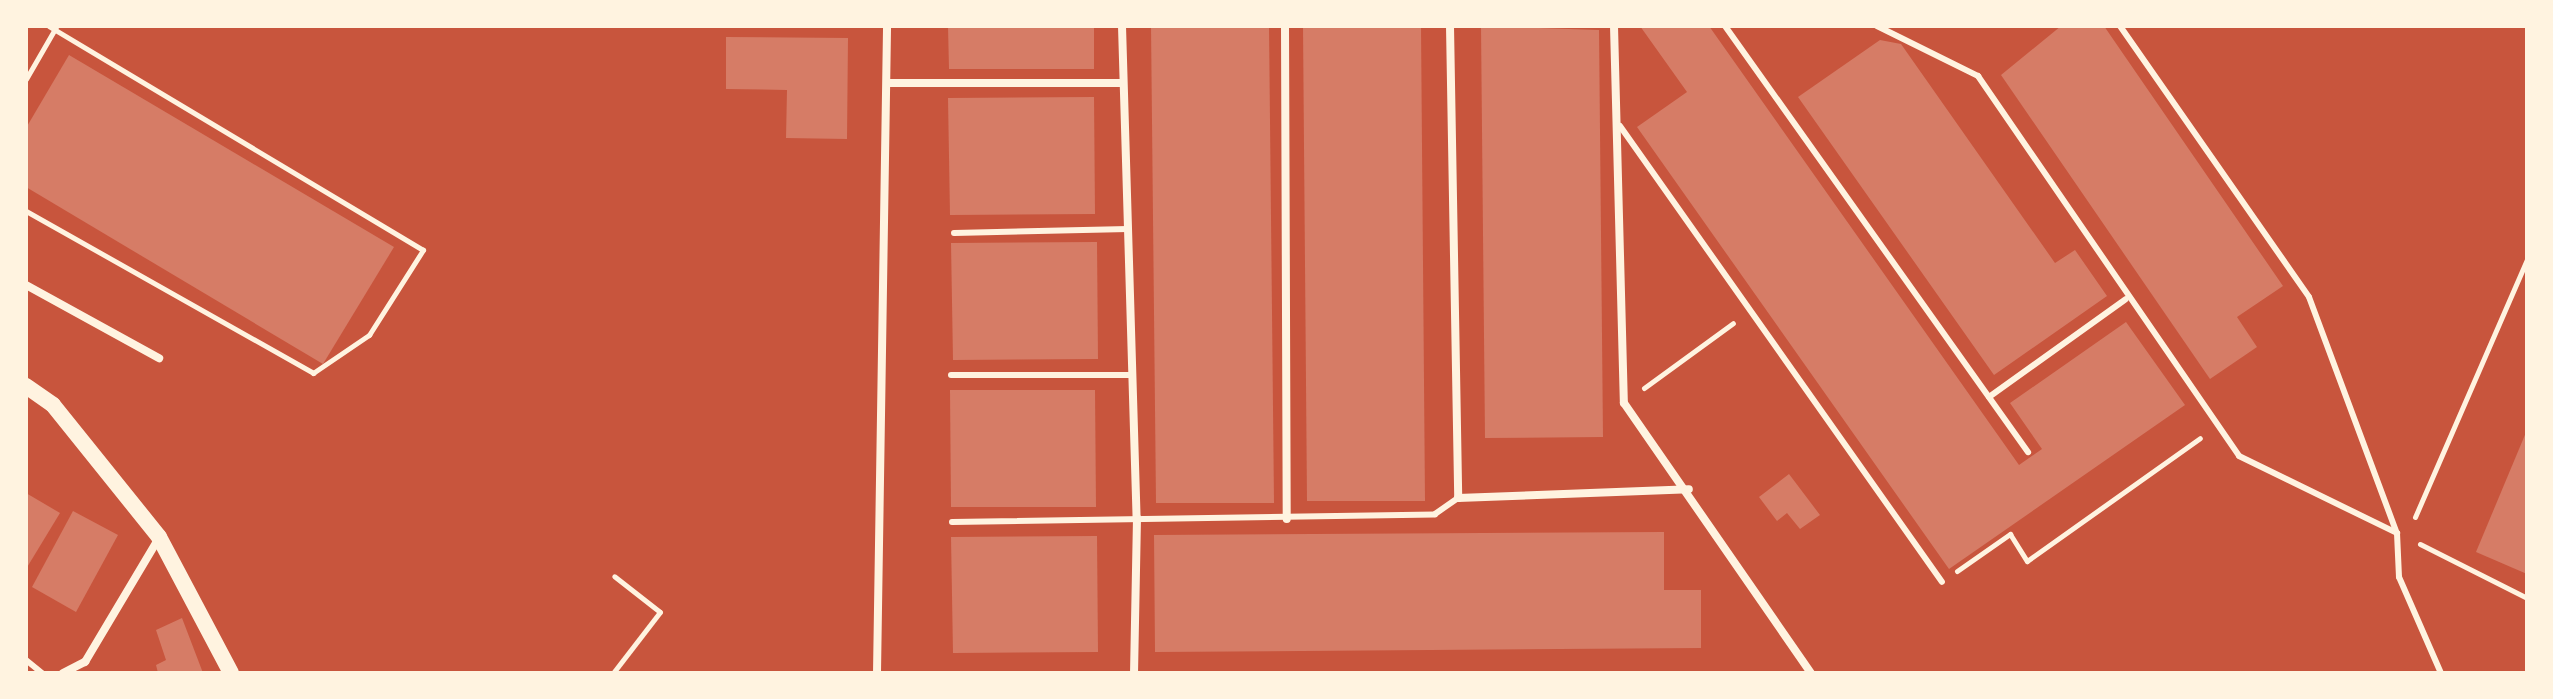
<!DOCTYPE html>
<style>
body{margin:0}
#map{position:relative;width:2553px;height:699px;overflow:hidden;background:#c8553d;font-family:Lora,serif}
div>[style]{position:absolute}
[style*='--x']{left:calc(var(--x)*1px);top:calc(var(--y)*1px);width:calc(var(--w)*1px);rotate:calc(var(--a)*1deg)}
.building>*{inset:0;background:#d67c66}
.path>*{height:5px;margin:-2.5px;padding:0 2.5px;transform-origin:2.5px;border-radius:2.5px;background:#fff3e0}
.service>*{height:6px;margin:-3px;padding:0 3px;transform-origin:3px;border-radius:3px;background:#fff3e0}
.minor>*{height:8px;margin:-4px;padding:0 4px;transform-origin:4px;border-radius:4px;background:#fff3e0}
.secondary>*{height:16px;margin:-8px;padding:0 8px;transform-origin:8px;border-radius:8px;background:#fff3e0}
span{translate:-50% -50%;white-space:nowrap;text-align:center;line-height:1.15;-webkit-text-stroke:7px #fff3e0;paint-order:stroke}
.frame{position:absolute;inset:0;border:28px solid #fff3e0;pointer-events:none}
</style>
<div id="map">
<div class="building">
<div style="clip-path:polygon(948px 26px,1094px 26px,1094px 69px,949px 69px)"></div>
<div style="clip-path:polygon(1151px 26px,1269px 26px,1274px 503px,1156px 503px)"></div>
<div style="clip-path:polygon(1303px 26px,1421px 26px,1425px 501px,1307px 501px)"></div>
<div style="clip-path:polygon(1481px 26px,1599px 30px,1603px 437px,1485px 438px)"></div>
<div style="clip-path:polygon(1640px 26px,1709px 26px,2019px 465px,2042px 449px,2010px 403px,2126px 322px,2185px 405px,1949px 569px,1637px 127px,1687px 92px)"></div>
<div style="clip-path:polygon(2061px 26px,2104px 26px,2283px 286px,2237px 317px,2257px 347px,2210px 379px,2001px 75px)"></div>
<div style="clip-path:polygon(726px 37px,848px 38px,847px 139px,786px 138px,787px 90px,726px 89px)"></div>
<div style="clip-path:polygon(1880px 40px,1901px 44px,2055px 263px,2075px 250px,2107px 296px,1994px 375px,1798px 97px)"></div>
<div style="clip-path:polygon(69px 55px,394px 247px,323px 364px,26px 187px,26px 128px)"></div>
<div style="clip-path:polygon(1094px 97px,1095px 214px,950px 215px,948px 98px)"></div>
<div style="clip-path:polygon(1097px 242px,1098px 359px,953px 360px,951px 243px)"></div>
<div style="clip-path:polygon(950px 390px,1095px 390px,1096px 507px,951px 507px)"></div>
<div style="clip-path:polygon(2527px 430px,2527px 574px,2476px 552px)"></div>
<div style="clip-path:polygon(1789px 474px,1820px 515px,1800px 529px,1787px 513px,1777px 521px,1759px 497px)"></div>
<div style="clip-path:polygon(26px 493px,60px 513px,26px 569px)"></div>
<div style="clip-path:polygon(73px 511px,118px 535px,76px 612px,32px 587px)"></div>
<div style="clip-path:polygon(1664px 532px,1664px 590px,1701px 590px,1701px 648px,1155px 652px,1154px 535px)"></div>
<div style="clip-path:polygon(1097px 536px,1098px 652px,953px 653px,951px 537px)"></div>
<div style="clip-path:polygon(182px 618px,203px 673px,158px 673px,156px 665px,166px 660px,156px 630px)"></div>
</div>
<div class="path">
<div style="--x:26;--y:79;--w:60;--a:-60"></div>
<div style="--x:26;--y:211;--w:330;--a:29.4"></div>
<div style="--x:313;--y:373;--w:68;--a:-34.2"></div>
<div style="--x:369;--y:335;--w:101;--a:-57.6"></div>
<div style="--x:423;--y:250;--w:436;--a:-149.1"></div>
<div style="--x:1644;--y:388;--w:110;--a:-36.1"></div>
<div style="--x:2415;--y:517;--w:281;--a:-66.5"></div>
<div style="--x:2420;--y:544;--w:120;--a:26.8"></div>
<div style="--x:1957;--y:571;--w:65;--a:-34.9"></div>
<div style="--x:2010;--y:534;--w:32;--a:58"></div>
<div style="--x:2027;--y:561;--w:212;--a:-35.4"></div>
<div style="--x:613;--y:673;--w:77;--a:-52.4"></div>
<div style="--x:660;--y:612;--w:58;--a:-142"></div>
</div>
<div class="service">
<div style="--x:1725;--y:26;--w:523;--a:54.58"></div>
<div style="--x:1877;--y:26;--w:113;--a:26.3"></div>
<div style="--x:1978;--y:76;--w:461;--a:55.5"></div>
<div style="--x:2239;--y:456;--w:176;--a:26"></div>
<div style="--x:2120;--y:26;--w:330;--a:55.1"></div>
<div style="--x:2309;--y:297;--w:252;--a:69.6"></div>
<div style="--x:2397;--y:533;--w:44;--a:87.4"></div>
<div style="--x:2399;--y:577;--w:105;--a:66.4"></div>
<div style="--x:1620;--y:126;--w:558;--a:54.77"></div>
<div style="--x:954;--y:233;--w:174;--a:-1.3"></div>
<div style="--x:951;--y:375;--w:181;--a:0"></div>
<div style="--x:1989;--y:397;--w:168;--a:-35.6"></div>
<div style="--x:952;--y:522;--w:483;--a:-0.9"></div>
<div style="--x:1435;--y:514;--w:28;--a:-35"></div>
<div style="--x:26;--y:660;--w:21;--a:39"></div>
</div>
<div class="minor">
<div style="--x:1122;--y:26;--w:492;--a:88.3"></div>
<div style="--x:1137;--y:518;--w:155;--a:91.1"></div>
<div style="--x:1285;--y:26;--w:493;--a:89.8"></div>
<div style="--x:1450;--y:26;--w:472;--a:89"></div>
<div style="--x:1458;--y:498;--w:231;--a:-2.2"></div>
<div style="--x:1614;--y:26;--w:377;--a:88.5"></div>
<div style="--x:1624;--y:403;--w:328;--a:55.3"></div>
<div style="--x:888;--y:83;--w:235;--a:0"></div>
<div style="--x:26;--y:285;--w:152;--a:28.8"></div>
<div style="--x:63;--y:673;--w:25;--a:-27"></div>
<div style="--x:85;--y:662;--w:144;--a:-59.2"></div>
<div style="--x:877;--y:673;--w:647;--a:-89.11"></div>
</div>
<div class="secondary">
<div style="--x:26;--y:386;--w:33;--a:35"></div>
<div style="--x:53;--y:405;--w:169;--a:51.2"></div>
<div style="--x:159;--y:537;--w:154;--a:62.1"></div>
</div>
<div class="frame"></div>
</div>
